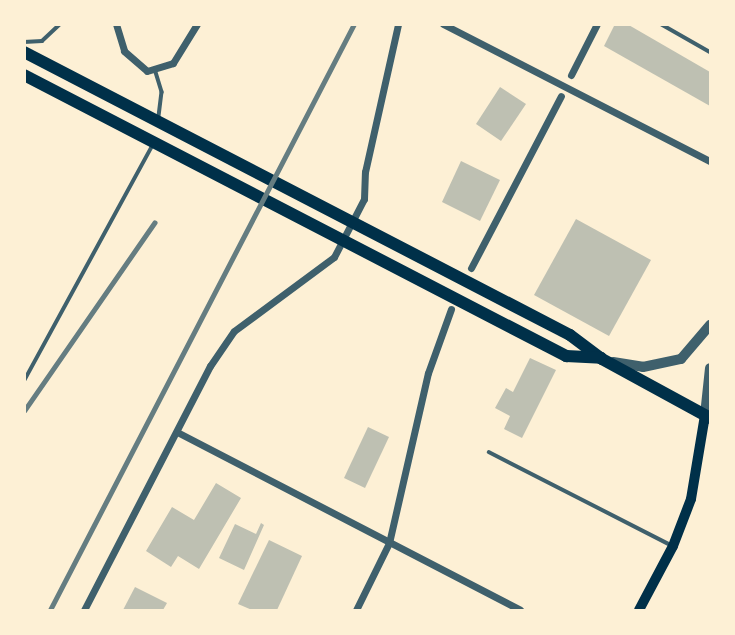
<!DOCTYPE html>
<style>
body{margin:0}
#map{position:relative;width:735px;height:635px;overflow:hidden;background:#fdf0d5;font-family:Roboto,sans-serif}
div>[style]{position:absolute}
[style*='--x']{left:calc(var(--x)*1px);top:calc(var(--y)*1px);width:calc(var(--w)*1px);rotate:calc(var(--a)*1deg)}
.building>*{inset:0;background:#bec0b2}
.service>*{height:3.5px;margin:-1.75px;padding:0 1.75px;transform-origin:1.75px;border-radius:1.75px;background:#3f606c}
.minor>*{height:7px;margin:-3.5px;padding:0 3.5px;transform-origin:3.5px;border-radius:3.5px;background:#3f606c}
.tertiary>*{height:10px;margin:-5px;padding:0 5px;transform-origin:5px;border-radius:5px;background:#3f606c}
.secondary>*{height:10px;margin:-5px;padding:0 5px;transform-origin:5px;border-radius:5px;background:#003049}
.primary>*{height:12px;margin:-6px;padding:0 6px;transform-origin:6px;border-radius:6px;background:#003049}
.rail>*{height:4.5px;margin:-2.25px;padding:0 2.25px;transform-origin:2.25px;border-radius:2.25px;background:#657d81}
span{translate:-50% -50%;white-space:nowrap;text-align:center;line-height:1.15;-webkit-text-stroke:6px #fdf0d5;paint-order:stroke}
.frame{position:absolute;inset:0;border:26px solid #fdf0d5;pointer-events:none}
</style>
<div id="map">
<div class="building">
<div style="clip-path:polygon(615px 24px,627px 24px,710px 72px,710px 106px,604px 46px)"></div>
<div style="clip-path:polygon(500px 87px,526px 104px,501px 141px,476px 124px)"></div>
<div style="clip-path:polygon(461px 161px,500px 180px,480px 221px,442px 202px)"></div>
<div style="clip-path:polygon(576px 219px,651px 260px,609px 336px,534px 295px)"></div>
<div style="clip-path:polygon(530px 358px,556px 370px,522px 438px,504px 429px,510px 416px,495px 408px,506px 388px,513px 392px)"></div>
<div style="clip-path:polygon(368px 427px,389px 437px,365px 488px,344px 478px)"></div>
<div style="clip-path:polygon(216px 483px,241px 498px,199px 569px,178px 556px,171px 567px,146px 551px,172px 507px,194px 520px)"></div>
<div style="clip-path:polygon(261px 523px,264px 525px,244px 570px,219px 558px,235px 524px,256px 534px)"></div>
<div style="clip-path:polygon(269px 540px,302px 556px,277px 610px,252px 610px,238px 604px)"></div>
<div style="clip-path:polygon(135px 587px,167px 603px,163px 610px,123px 610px)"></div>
</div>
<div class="service">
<div style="--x:661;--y:24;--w:56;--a:29.7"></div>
<div style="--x:24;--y:42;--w:18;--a:-3"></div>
<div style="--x:42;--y:41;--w:25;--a:-43"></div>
<div style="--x:155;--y:69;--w:24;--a:73"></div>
<div style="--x:162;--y:92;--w:26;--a:97"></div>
<div style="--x:24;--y:381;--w:268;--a:-61.4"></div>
<div style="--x:489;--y:452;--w:204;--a:27.1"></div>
</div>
<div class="minor">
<div style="--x:116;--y:24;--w:28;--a:73"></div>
<div style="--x:124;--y:51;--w:30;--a:41"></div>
<div style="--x:147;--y:71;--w:27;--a:-17"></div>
<div style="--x:173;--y:63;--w:46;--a:-58.4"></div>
<div style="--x:443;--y:24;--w:300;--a:27.2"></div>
<div style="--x:571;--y:75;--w:57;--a:-63"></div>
<div style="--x:471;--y:268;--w:194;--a:-62.4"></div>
<div style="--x:179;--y:433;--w:384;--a:27.4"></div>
<div style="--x:84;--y:610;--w:275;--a:-62.7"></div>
<div style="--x:210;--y:366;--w:42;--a:-55.6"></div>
<div style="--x:234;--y:331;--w:124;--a:-36.5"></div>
<div style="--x:334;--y:257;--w:65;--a:-62.7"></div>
<div style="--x:364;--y:199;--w:27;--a:-88"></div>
<div style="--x:365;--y:172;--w:152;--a:-77.4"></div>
<div style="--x:356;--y:610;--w:75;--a:-63.8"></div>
<div style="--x:389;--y:543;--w:174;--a:-77.1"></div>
<div style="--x:428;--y:373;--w:68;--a:-70.2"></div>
</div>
<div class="tertiary">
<div style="--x:613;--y:362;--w:30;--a:9"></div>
<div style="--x:643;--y:367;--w:39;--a:-12"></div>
<div style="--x:681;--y:359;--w:45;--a:-49.5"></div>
<div style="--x:705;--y:415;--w:47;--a:-83.9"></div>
</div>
<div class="secondary">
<div style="--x:639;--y:610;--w:72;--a:-62"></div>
<div style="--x:673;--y:546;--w:50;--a:-69"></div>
<div style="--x:691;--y:499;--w:85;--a:-80.5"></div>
</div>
<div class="primary">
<div style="--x:24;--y:52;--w:615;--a:27.4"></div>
<div style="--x:570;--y:335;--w:40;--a:37"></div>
<div style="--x:602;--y:359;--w:123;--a:28.6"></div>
<div style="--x:24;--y:75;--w:611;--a:27.4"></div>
<div style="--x:566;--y:356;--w:35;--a:3"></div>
</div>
<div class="rail">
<div style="--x:24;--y:411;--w:229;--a:-55.3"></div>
<div style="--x:50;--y:610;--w:660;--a:-62.58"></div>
</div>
<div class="frame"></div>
</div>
